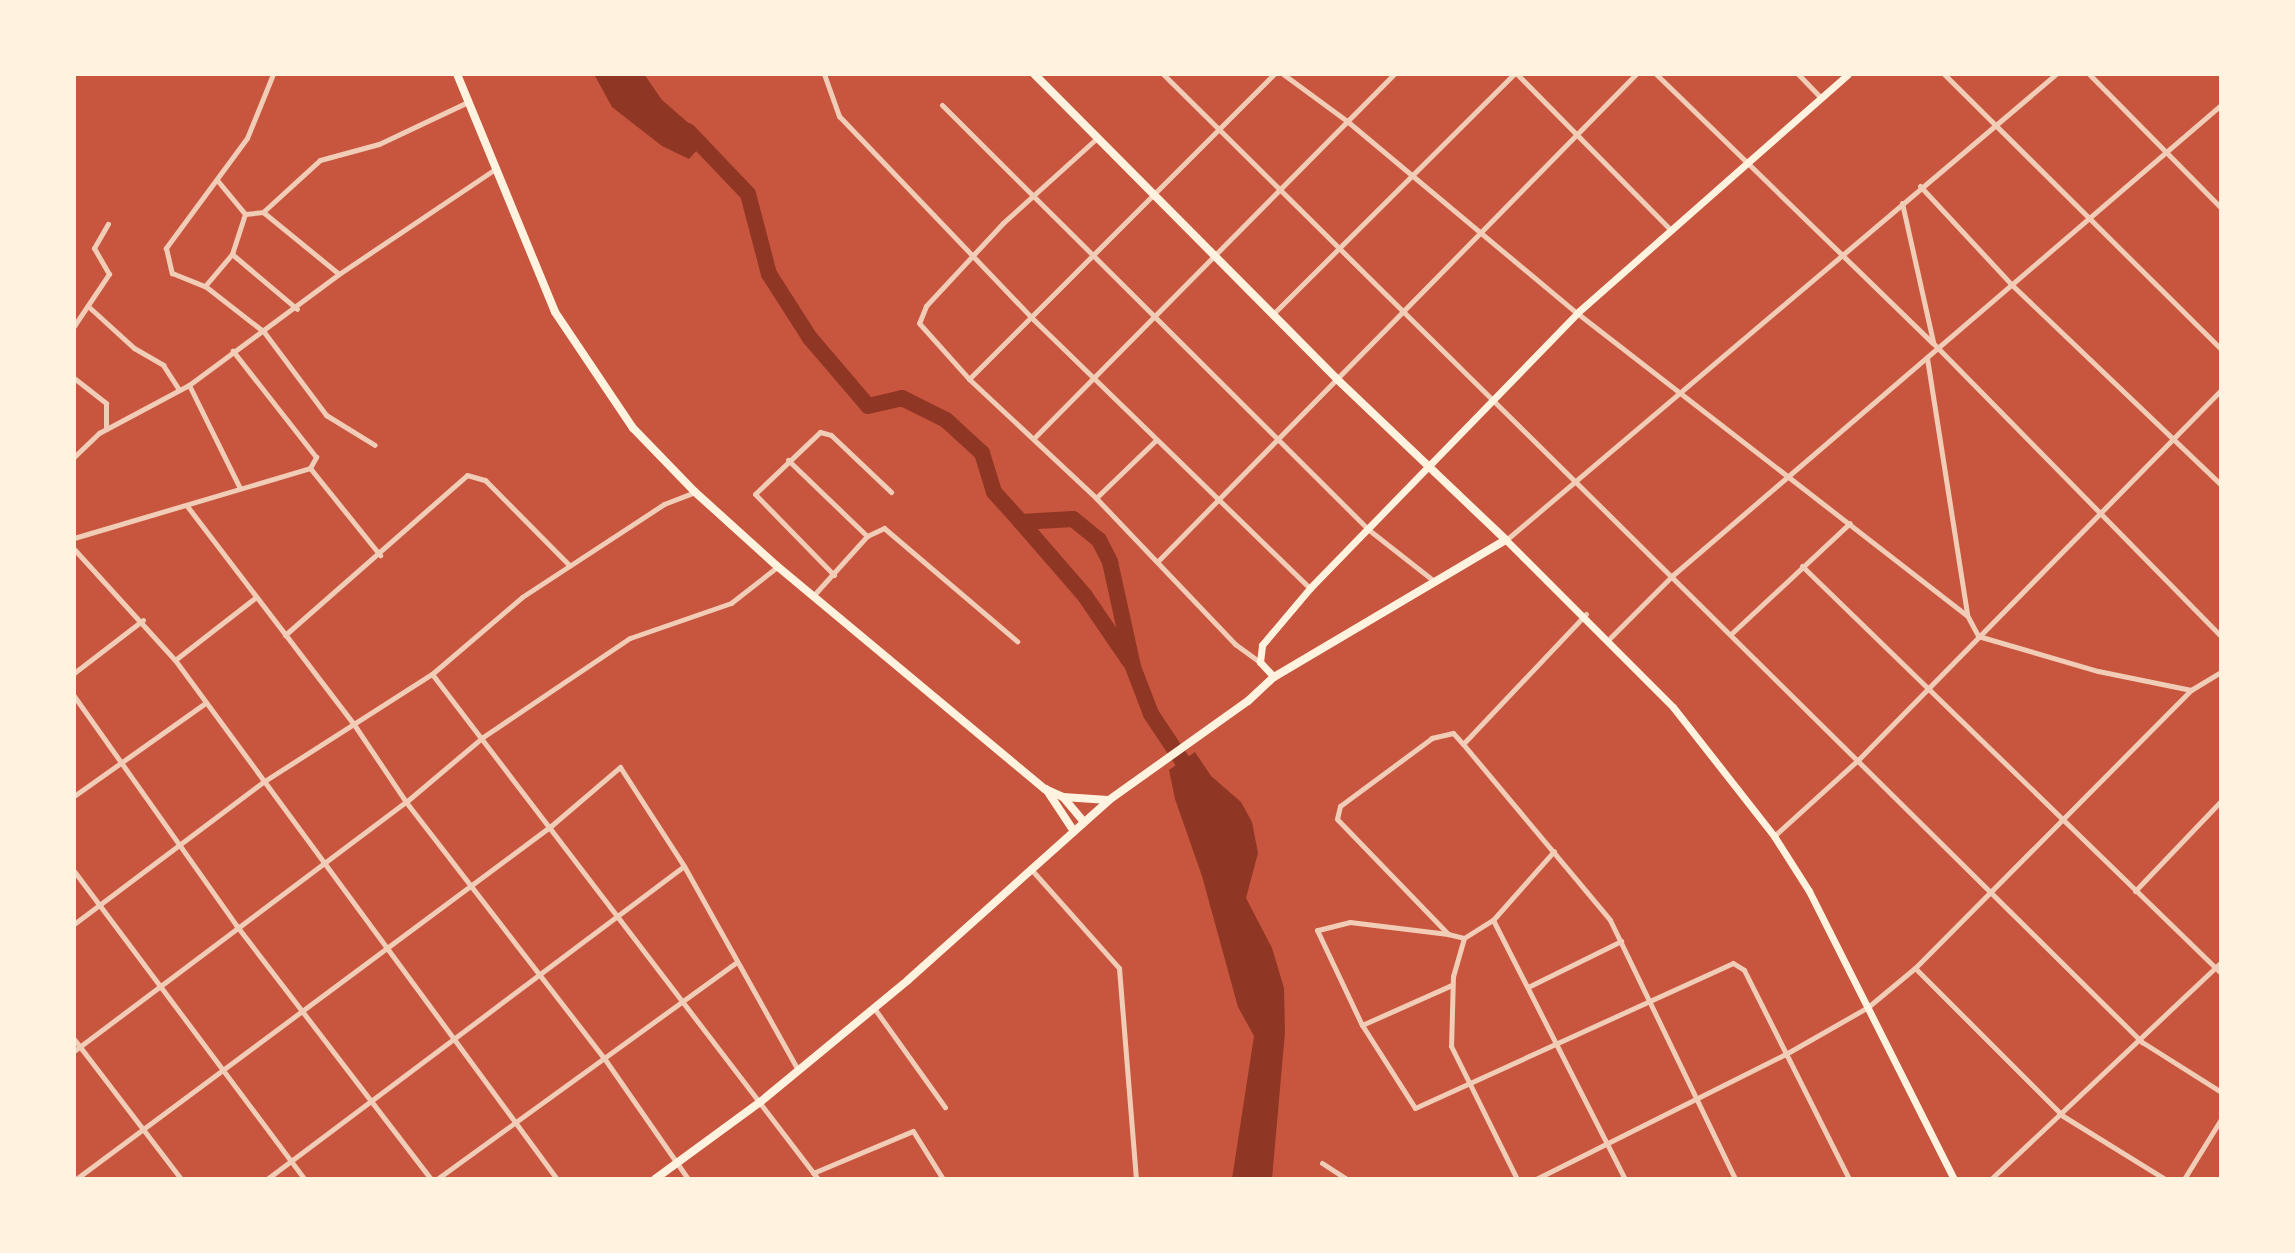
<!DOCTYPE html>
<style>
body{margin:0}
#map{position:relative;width:2295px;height:1253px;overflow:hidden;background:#c8553d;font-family:Raleway,sans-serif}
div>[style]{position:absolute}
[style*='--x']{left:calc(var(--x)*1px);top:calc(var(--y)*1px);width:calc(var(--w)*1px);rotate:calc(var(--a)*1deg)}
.water>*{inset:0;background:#8f3625}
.river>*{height:16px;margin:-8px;padding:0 8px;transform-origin:8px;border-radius:8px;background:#8f3625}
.minor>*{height:5px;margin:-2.5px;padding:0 2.5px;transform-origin:2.5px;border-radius:2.5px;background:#f1ccb7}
.secondary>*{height:7px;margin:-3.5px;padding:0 3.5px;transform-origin:3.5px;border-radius:3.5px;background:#fff3e0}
.primary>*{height:8px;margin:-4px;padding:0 4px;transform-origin:4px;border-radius:4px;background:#fff3e0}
span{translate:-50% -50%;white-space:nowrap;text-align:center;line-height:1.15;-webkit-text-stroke:8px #fff3e0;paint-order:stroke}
.frame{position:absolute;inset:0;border:76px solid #fff3e0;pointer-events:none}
</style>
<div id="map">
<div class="water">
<div style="clip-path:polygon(594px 74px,644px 74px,662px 100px,707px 139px,689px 159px,662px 146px,612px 107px)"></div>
<div style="clip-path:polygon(1195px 752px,1211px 776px,1241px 802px,1252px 822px,1258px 853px,1246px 898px,1272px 948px,1284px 988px,1285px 1032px,1272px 1179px,1232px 1179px,1254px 1036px,1238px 1007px,1202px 876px,1175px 799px,1169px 770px)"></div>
</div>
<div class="river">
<div style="--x:688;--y:131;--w:87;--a:46.4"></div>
<div style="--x:748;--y:194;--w:83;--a:75.3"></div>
<div style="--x:769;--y:274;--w:76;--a:57.4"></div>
<div style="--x:810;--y:338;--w:89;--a:49.5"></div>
<div style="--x:868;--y:406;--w:35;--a:-13"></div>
<div style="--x:902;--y:398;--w:49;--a:26.6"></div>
<div style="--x:946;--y:420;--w:49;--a:42.5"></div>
<div style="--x:982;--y:453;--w:41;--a:72.9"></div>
<div style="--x:994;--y:492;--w:40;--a:48"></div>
<div style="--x:1021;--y:522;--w:52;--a:-3.3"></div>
<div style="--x:1073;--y:519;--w:33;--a:39"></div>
<div style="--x:1099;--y:540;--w:25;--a:63"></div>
<div style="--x:1110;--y:562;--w:107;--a:77.6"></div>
<div style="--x:1133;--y:667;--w:50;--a:69"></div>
<div style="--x:1151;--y:714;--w:76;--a:56.3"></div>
<div style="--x:1021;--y:522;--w:98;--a:49.1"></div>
<div style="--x:1085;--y:596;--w:80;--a:55.7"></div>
</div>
<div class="minor">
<div style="--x:273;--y:74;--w:69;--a:112.1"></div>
<div style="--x:247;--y:138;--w:137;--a:126.4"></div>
<div style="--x:166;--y:248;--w:26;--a:77"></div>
<div style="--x:172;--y:273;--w:35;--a:22"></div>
<div style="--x:205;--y:286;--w:75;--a:37.9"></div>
<div style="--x:264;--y:332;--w:104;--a:53.2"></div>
<div style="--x:326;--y:415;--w:57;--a:31.5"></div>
<div style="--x:824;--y:74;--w:45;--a:70.3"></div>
<div style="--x:839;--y:116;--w:282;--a:46.3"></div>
<div style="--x:1034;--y:320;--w:385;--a:44.2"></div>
<div style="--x:1163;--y:74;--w:1377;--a:44.68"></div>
<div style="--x:2142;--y:1042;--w:93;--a:32.3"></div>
<div style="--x:1283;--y:74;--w:79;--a:36.3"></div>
<div style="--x:1347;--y:121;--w:300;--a:39.9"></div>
<div style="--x:1577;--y:313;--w:493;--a:37.8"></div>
<div style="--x:1967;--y:615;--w:24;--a:62"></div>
<div style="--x:1978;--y:636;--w:125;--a:16.3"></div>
<div style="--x:2098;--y:671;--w:95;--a:11.5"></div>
<div style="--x:1517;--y:74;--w:219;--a:45.4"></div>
<div style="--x:1656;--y:74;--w:386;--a:44.2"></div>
<div style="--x:1933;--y:343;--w:411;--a:45.5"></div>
<div style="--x:1798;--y:74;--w:33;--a:46"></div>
<div style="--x:1944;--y:74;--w:390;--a:44.8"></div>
<div style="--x:2089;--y:74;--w:188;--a:45.4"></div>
<div style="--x:2220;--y:74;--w:1;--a:45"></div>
<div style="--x:942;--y:105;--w:602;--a:44.87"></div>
<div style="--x:1369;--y:530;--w:83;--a:38.1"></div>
<div style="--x:1097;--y:138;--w:127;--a:137.9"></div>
<div style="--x:1003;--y:223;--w:113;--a:132.9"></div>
<div style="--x:926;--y:306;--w:18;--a:112"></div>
<div style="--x:919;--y:323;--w:75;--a:48.2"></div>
<div style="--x:969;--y:379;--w:174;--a:43.1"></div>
<div style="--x:1096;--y:498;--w:202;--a:46.4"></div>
<div style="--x:1235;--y:644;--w:31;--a:36"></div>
<div style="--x:217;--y:180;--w:44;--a:50.5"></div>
<div style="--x:245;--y:214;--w:18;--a:-6"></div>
<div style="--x:263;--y:212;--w:98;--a:39.2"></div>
<div style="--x:1920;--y:186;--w:135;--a:47.1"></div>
<div style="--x:2012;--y:285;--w:289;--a:43.7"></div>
<div style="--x:1902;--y:203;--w:142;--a:77.4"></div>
<div style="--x:263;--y:212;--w:77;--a:-42.4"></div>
<div style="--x:320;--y:160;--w:61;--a:-15.2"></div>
<div style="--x:379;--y:144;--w:98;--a:-25.3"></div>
<div style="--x:232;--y:254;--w:85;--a:40.2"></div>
<div style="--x:205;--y:286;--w:42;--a:-49.8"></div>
<div style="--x:232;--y:254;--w:42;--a:-72"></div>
<div style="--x:89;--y:307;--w:61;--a:42.3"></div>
<div style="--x:134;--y:348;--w:34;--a:30"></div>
<div style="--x:163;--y:365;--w:27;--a:57"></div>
<div style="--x:1274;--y:313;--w:339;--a:-44.9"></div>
<div style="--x:74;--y:326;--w:63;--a:-56.1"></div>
<div style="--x:109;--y:274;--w:30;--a:-120"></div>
<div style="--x:94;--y:248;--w:28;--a:-60"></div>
<div style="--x:1927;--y:358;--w:259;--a:81.1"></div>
<div style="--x:74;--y:378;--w:41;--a:38"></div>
<div style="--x:106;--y:403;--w:26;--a:90"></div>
<div style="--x:969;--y:379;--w:431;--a:-45"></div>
<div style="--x:189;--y:385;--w:113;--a:63.7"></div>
<div style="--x:1035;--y:437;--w:511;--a:-45.32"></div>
<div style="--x:74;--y:457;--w:35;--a:-44"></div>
<div style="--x:99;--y:433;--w:102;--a:-28.1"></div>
<div style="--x:189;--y:385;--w:187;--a:-36.5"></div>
<div style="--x:339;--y:274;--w:190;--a:-33.9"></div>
<div style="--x:788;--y:460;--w:110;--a:43.9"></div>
<div style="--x:310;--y:468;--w:112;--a:51.2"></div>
<div style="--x:1096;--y:498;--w:82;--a:-44"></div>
<div style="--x:187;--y:506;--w:273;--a:52.6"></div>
<div style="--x:353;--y:723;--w:95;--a:56.1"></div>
<div style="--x:406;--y:802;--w:324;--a:52.3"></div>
<div style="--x:604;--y:1058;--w:147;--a:55.2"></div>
<div style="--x:74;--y:538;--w:246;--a:-16.5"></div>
<div style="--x:310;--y:468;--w:13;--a:-61"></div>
<div style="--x:316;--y:457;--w:135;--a:-128.1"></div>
<div style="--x:1506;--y:540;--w:721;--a:-40.27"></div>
<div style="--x:74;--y:549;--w:150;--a:47.7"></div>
<div style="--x:175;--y:660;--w:644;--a:53.65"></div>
<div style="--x:1158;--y:561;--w:682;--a:-45.53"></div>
<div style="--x:1802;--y:566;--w:584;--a:44.17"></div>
<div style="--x:834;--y:575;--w:113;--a:-134.3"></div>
<div style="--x:755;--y:494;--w:90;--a:-43.6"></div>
<div style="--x:820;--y:432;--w:11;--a:15"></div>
<div style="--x:831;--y:435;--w:83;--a:43.5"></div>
<div style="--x:813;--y:596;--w:81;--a:-48"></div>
<div style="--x:867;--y:536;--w:19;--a:-25"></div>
<div style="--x:884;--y:528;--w:175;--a:40.4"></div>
<div style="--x:1586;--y:614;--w:179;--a:133.4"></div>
<div style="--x:1463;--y:744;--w:229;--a:50.1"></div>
<div style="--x:1610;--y:920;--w:288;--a:64.2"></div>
<div style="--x:1732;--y:633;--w:161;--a:-43"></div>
<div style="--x:285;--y:635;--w:242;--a:-41.3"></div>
<div style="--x:467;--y:475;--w:19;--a:16"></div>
<div style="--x:485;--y:480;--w:120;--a:45.3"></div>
<div style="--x:1610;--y:638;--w:89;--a:-45"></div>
<div style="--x:1673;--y:575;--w:722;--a:-40.62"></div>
<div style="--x:175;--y:660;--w:101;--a:-37.8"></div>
<div style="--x:74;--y:673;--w:87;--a:-37.5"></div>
<div style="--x:432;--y:674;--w:636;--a:52.61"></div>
<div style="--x:74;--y:696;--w:281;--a:54.7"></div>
<div style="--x:236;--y:925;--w:320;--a:52.5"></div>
<div style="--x:1463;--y:744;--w:15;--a:-132"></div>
<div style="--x:1453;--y:733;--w:22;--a:167"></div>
<div style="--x:1432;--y:738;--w:114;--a:143.5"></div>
<div style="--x:1340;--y:806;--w:13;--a:103"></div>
<div style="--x:1337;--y:819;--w:160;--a:46"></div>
<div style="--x:1448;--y:934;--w:16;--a:14"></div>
<div style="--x:1464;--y:938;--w:34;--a:-32"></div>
<div style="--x:1493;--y:920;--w:92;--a:-48.5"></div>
<div style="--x:74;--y:796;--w:159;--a:-35.3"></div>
<div style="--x:1774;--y:836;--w:115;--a:-42.2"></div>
<div style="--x:1859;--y:759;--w:517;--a:-45.55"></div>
<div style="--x:1030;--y:868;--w:134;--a:48.3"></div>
<div style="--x:1119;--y:968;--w:212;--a:85.4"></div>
<div style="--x:74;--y:871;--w:384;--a:53.2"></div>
<div style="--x:2135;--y:891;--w:124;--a:-46.3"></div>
<div style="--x:1493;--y:920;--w:291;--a:63"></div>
<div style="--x:74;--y:924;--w:236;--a:-36.9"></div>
<div style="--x:263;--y:782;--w:201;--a:-32.6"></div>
<div style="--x:432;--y:674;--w:118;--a:-40.5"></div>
<div style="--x:522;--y:597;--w:170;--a:-33.2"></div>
<div style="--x:664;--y:504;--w:33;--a:-21"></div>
<div style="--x:1448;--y:934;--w:99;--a:-173"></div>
<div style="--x:1350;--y:922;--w:34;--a:166"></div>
<div style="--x:1317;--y:930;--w:105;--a:64.7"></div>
<div style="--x:1362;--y:1025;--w:98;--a:57.4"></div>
<div style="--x:1415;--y:1108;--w:349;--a:-24.5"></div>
<div style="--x:1733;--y:963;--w:13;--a:32"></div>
<div style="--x:1744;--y:970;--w:234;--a:63.3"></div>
<div style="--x:1464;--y:938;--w:40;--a:106"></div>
<div style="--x:1453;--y:976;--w:70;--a:91.6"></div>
<div style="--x:1451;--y:1046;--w:148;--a:63.6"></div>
<div style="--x:1915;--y:968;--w:209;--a:45"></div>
<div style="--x:2063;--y:1116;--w:120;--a:31.7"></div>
<div style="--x:1528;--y:987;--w:104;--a:-26.3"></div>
<div style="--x:874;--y:1008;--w:122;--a:54.4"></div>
<div style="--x:1362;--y:1025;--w:98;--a:-24"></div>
<div style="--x:74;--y:1039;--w:176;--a:52.6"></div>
<div style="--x:74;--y:1051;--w:415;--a:-36.9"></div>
<div style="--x:406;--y:802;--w:101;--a:-40.2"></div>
<div style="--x:483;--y:737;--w:177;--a:-34"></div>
<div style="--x:630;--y:638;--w:107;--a:-19.1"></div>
<div style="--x:731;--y:603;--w:58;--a:-38"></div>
<div style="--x:1322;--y:1163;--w:30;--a:33"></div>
<div style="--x:813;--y:1173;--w:108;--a:-22.8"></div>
<div style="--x:913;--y:1131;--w:57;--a:58"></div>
<div style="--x:76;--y:1179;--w:592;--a:-36.62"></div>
<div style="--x:551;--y:826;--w:91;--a:-40.5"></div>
<div style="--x:620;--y:767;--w:118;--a:57.1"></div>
<div style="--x:684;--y:866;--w:234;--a:60.8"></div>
<div style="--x:267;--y:1179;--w:521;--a:-36.89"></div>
<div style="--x:437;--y:1179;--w:368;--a:-35.9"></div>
<div style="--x:1536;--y:1179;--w:277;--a:-26.6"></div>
<div style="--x:1784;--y:1055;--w:97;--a:-29.7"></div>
<div style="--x:1868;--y:1007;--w:61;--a:-39.7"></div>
<div style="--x:1915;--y:968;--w:392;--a:-45.2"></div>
<div style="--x:2191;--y:690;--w:35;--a:-31"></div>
<div style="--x:1991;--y:1179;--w:316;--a:-43.3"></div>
<div style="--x:2184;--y:1179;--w:70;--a:-58.3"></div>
</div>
<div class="secondary">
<div style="--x:1506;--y:540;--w:236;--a:45"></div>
<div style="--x:1673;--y:707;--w:164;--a:51.9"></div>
<div style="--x:1774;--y:836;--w:65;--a:57.5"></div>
<div style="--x:1809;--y:891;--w:322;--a:63.3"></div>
<div style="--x:1274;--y:677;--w:21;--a:-133"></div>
<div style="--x:1260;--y:662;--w:17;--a:-83"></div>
<div style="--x:1262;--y:645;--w:75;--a:-49.9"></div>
<div style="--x:1310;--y:588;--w:383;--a:-45.8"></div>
<div style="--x:1577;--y:313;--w:361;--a:-41.4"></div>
</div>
<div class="primary">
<div style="--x:457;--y:74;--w:257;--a:67.6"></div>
<div style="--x:555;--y:312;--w:140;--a:56.1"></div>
<div style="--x:633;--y:428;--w:89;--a:45.9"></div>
<div style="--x:695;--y:492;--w:110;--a:42.1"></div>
<div style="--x:777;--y:566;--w:349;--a:39.8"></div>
<div style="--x:1045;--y:789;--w:20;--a:24"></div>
<div style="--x:1063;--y:797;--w:31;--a:50"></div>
<div style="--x:1046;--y:789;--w:49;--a:56.6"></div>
<div style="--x:1063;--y:797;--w:45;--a:3.8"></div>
<div style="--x:655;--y:1179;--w:129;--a:-36.2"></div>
<div style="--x:759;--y:1103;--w:193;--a:-39.5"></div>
<div style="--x:908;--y:980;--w:270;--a:-41.8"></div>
<div style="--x:1109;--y:800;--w:171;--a:-35.5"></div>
<div style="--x:1248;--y:701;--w:35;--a:-43"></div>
<div style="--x:1274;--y:677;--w:269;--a:-30.6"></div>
<div style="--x:1506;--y:540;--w:233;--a:-136.4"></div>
<div style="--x:1337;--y:379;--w:430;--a:-134.8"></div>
</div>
<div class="frame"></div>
</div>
